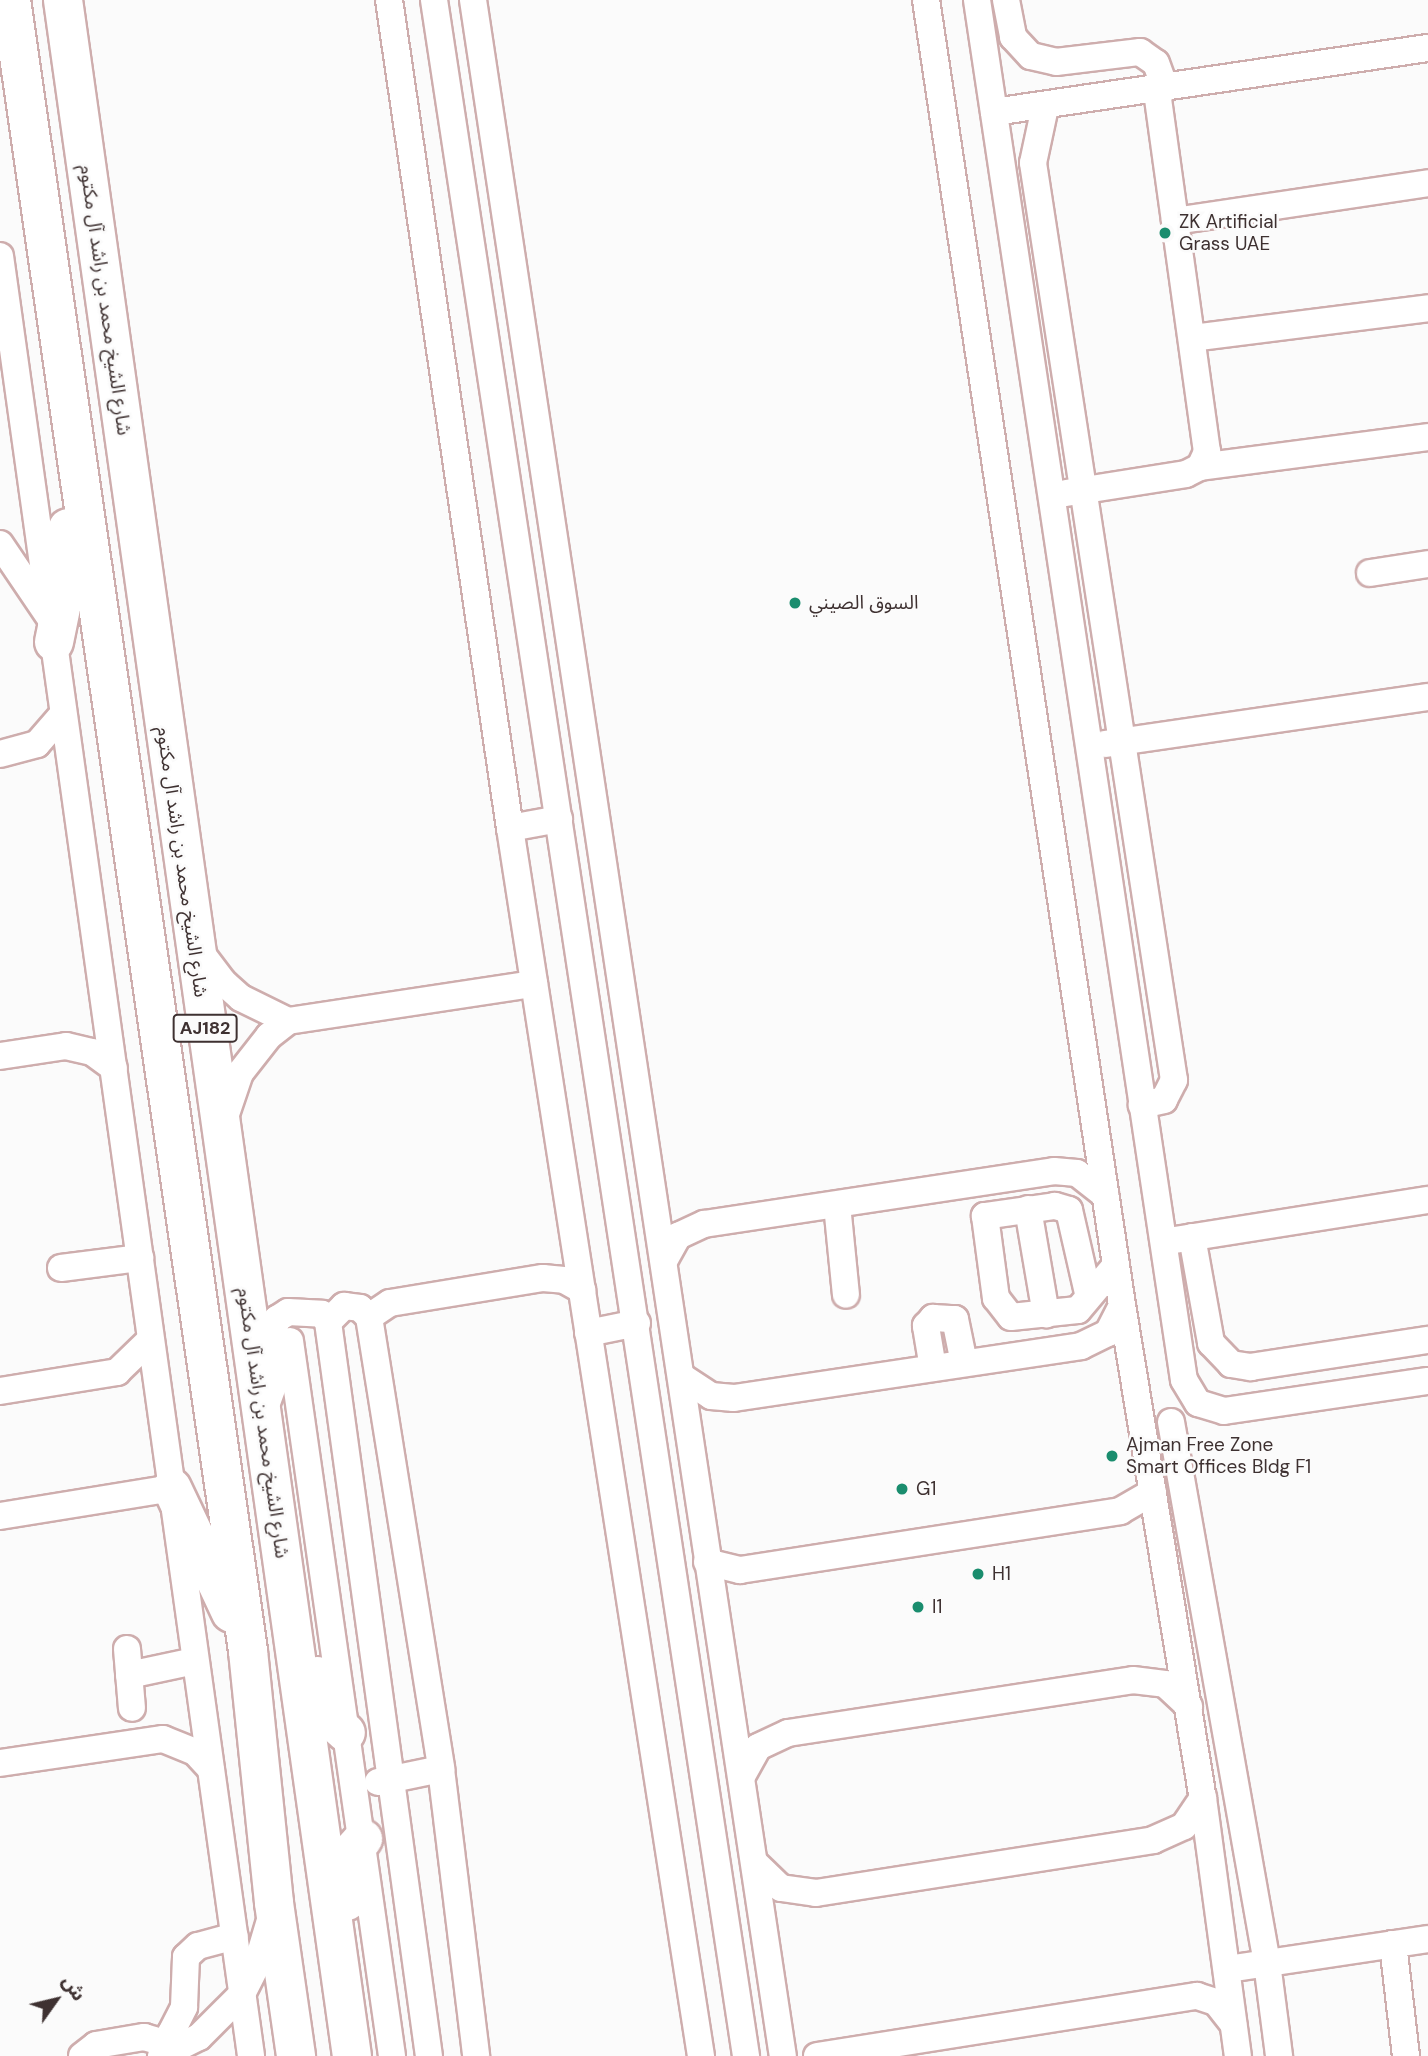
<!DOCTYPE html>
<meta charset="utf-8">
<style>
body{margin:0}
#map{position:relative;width:1428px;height:2056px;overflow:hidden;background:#fbfbfb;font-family:"DM Sans","Noto Sans Arabic",sans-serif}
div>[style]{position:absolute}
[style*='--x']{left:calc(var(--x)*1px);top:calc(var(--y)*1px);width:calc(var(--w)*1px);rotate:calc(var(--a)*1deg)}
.roads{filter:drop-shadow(2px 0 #ceadad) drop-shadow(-2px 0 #ceadad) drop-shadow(0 2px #ceadad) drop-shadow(0 -2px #ceadad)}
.minor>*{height:26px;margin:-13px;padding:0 13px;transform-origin:13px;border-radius:13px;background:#fff}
.highway>*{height:38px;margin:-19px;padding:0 19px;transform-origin:19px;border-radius:19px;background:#fff}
.dots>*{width:19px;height:19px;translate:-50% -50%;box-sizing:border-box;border:4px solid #fbfbfb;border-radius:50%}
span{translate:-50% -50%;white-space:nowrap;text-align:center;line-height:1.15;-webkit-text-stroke:5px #fbfbfb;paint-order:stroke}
.shield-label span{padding:2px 5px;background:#fbfbfb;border:2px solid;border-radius:5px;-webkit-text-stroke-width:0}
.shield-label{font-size:18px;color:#3e3131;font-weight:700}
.poi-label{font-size:19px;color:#3e3131}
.left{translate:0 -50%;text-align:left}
.street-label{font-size:19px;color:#3e3131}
.north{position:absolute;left:21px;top:1965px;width:70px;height:70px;-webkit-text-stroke:5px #fbfbfb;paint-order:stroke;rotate:56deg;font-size:19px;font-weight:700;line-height:28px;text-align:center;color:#3e3131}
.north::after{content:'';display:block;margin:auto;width:24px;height:32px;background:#3e3131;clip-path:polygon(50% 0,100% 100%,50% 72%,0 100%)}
</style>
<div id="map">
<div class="roads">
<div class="minor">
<div style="--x:389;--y:0;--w:837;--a:81.69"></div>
<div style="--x:510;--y:828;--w:1243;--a:81.16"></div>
<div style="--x:434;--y:0;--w:2080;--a:81.37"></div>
<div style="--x:473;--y:0;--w:2079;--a:81.43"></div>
<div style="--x:926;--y:0;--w:1320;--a:81.46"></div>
<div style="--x:1122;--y:1305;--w:500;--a:80.7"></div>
<div style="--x:1203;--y:1798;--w:260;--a:82.3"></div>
<div style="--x:977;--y:0;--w:1395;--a:81.47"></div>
<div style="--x:1184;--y:1380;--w:27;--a:59"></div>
<div style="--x:1198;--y:1403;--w:27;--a:17"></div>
<div style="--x:1224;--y:1411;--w:206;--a:-8.4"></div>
<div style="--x:1006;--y:0;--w:38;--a:79"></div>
<div style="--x:1013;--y:37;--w:26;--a:47"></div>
<div style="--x:1031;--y:56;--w:26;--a:13"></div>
<div style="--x:1056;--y:62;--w:85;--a:-6.8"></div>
<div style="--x:1140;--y:52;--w:19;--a:35"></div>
<div style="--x:1156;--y:63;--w:27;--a:70"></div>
<div style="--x:1045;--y:107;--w:57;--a:102.1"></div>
<div style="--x:1033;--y:163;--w:928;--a:81.26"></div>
<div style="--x:1174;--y:1080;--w:22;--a:117"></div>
<div style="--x:1164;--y:1100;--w:23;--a:167"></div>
<div style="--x:994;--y:112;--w:439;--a:-8.4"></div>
<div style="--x:1175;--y:221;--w:256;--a:-8.5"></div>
<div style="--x:0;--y:256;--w:1817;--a:82.06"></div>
<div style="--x:1192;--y:338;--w:238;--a:-7.2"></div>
<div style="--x:1200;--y:467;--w:230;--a:-7.5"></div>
<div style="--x:1066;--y:493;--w:121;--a:-9"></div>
<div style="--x:1186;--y:474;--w:16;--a:-27"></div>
<div style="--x:1200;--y:467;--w:17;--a:-65"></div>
<div style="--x:1207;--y:452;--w:365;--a:-97.9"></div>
<div style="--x:0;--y:544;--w:86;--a:55.9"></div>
<div style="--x:1370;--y:573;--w:59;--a:-8.8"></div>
<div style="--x:1105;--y:744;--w:326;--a:-8.3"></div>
<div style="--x:0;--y:754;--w:38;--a:-15"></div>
<div style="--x:37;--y:744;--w:38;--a:-49"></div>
<div style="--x:510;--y:828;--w:50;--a:-10.4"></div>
<div style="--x:199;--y:950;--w:39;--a:53"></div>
<div style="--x:222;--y:981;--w:25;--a:42"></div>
<div style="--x:241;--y:998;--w:52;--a:26.1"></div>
<div style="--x:288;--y:1021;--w:249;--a:-8.6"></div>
<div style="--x:0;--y:1056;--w:67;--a:-8.6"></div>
<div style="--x:66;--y:1046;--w:27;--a:13"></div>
<div style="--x:92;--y:1052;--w:27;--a:36"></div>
<div style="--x:224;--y:1120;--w:50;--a:-71.2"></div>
<div style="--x:240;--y:1073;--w:47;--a:-51.9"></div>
<div style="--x:269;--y:1036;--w:24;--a:-38"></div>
<div style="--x:837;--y:1205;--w:90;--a:84.3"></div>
<div style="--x:1028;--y:1209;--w:107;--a:80.3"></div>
<div style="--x:1192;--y:1237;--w:108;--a:79.8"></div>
<div style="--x:1211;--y:1343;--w:29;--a:46"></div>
<div style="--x:1231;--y:1364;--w:20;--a:9"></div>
<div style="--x:1251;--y:1367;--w:179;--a:-8.7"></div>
<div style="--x:1175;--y:1240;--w:256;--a:-9"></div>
<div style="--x:664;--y:1261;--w:29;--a:-61"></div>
<div style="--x:678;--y:1236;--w:29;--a:-25"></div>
<div style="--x:704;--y:1224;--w:354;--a:-8.6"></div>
<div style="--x:1054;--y:1171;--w:23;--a:5"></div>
<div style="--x:1077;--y:1173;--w:36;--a:38"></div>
<div style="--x:61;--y:1268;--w:80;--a:-7.2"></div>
<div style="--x:1088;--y:1293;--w:85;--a:-102.9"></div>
<div style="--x:1069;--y:1210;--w:15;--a:-164"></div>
<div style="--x:1055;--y:1206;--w:71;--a:171.9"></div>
<div style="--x:985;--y:1216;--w:83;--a:82.4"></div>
<div style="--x:996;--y:1298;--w:24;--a:52"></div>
<div style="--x:1011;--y:1317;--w:67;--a:-6"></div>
<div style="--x:1078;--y:1310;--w:59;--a:-49.8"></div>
<div style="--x:369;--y:1317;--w:25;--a:-34"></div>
<div style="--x:390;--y:1303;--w:155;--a:-9.3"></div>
<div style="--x:543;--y:1278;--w:21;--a:5"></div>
<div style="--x:564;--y:1280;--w:21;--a:29"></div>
<div style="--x:328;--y:1322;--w:23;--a:-45"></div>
<div style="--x:344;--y:1306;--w:16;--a:7"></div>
<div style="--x:360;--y:1308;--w:13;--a:45"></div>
<div style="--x:369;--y:1317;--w:458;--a:80.9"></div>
<div style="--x:441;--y:1769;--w:289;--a:83"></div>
<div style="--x:588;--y:1333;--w:50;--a:-11.5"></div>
<div style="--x:290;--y:1341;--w:722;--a:81.88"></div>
<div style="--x:933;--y:1368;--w:43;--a:-99.5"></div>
<div style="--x:926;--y:1326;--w:11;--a:-49"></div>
<div style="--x:933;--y:1318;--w:22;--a:3"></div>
<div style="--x:955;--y:1319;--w:45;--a:78.4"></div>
<div style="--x:682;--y:1377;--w:35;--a:33"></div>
<div style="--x:711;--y:1396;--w:23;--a:5"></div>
<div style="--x:734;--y:1398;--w:351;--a:-8.5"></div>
<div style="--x:1081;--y:1346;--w:30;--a:-26"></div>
<div style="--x:1108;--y:1333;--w:31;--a:-63"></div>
<div style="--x:0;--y:1391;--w:119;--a:-9.2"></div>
<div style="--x:117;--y:1372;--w:46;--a:-44.1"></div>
<div style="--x:264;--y:1411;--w:35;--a:-70"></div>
<div style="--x:276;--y:1378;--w:46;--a:-93.7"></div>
<div style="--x:273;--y:1332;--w:14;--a:-73"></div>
<div style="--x:277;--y:1319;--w:13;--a:-32"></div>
<div style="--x:288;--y:1312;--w:34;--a:3"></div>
<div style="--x:322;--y:1314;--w:10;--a:53"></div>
<div style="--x:328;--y:1322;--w:741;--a:82.17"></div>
<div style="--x:1171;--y:1422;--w:549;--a:79.94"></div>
<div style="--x:1267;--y:1963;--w:94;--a:82.6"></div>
<div style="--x:0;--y:1516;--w:174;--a:-9.2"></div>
<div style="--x:707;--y:1562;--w:34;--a:14"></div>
<div style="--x:740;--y:1570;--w:385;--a:-8.8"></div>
<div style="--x:1120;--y:1511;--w:38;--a:-30"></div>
<div style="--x:127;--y:1649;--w:59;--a:85.2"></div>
<div style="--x:129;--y:1675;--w:67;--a:-12"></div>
<div style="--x:0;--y:1763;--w:165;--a:-8.4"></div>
<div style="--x:163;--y:1739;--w:35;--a:22"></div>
<div style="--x:195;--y:1752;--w:23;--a:47"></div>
<div style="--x:742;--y:1776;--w:33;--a:-61"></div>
<div style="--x:758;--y:1747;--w:33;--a:-25"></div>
<div style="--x:788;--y:1733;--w:349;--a:-8.7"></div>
<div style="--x:1133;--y:1680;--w:32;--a:7"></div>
<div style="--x:1165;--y:1684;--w:33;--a:43"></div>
<div style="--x:378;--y:1782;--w:64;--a:-11.7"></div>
<div style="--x:755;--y:1863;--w:36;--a:44"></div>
<div style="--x:781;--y:1888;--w:35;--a:8"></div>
<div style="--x:816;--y:1893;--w:341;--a:-8.9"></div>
<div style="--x:1153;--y:1840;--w:34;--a:-24"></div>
<div style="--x:1184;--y:1826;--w:34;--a:-56"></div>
<div style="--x:1393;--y:1944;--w:113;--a:83.4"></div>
<div style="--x:1228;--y:1969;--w:202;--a:-8.5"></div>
<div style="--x:82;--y:2056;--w:18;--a:-38"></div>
<div style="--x:96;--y:2045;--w:49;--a:-9.5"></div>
<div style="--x:144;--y:2037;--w:26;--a:16"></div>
<div style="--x:161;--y:2056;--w:42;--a:-26.6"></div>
<div style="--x:199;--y:2037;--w:61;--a:-45"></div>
<div style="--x:242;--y:1994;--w:34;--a:-63"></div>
<div style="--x:257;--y:1964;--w:46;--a:-73.5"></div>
<div style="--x:171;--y:2056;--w:23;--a:-90"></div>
<div style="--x:171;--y:2033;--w:29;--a:-63"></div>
<div style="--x:184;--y:2007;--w:50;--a:-87.7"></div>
<div style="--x:186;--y:1957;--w:16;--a:-43"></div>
<div style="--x:198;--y:1946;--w:38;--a:-15"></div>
<div style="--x:817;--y:2056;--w:385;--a:-9"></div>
<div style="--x:1197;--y:1996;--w:20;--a:18"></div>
<div style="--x:1216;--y:2002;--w:28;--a:52"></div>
</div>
<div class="highway">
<div style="--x:11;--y:0;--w:1668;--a:81.83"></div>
<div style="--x:248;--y:1651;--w:253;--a:84.1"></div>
<div style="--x:274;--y:1903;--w:155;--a:81.8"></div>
<div style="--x:63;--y:0;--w:2076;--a:82"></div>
<div style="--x:54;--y:642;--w:85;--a:-78.4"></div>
<div style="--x:71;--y:559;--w:31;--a:-96"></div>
<div style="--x:172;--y:1488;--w:138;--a:64.7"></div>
<div style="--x:317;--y:1676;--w:39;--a:78"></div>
<div style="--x:325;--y:1714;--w:28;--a:42"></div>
<div style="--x:347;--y:1901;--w:42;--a:-92.7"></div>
<div style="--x:345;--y:1859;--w:27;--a:-48"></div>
</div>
</div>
<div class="dots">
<div style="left:1165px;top:233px;background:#1a8d6e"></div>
<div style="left:795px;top:603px;background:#1a8d6e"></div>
<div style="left:1112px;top:1456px;background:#1a8d6e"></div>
<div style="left:902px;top:1489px;background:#1a8d6e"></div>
<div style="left:978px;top:1574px;background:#1a8d6e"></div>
<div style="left:918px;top:1607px;background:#1a8d6e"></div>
</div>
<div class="shield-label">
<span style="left:205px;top:1028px">AJ182</span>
</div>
<div class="poi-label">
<span class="left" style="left:1179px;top:233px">ZK Artificial<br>Grass UAE</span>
<span class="left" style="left:809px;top:603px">السوق الصيني</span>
<span class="left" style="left:1126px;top:1456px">Ajman Free Zone<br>Smart Offices Bldg F1</span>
<span class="left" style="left:916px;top:1489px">G1</span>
<span class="left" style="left:992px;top:1574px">H1</span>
<span class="left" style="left:932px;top:1607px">I1</span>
</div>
<div class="street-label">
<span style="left:105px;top:300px;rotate:82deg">شارع الشيخ محمد بن راشد آل مكتوم</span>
<span style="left:182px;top:862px;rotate:82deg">شارع الشيخ محمد بن راشد آل مكتوم</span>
<span style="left:263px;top:1423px;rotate:82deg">شارع الشيخ محمد بن راشد آل مكتوم</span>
</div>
<div class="north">ش</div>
</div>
